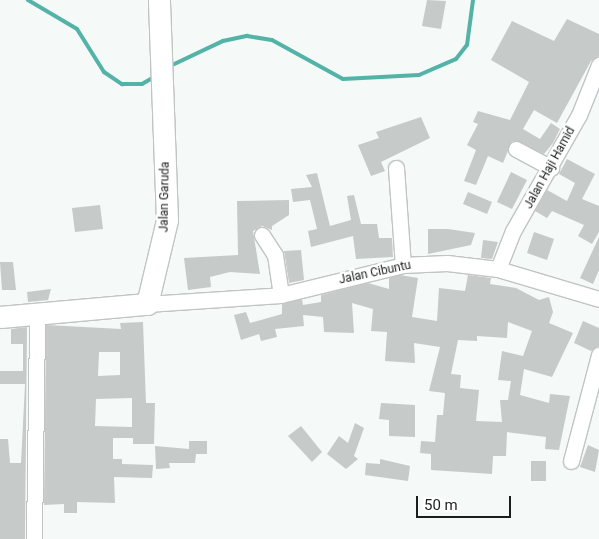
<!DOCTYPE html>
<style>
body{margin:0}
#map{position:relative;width:599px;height:539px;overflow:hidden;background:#f5f9f8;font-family:Roboto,sans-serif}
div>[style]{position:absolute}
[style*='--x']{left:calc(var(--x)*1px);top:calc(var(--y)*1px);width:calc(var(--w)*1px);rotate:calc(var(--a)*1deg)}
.stream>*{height:4px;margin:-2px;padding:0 2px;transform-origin:2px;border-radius:2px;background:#53b3a6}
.building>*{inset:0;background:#c6cac9}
.roads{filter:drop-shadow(1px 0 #c0c4c4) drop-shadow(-1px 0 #c0c4c4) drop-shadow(0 1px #c0c4c4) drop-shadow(0 -1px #c0c4c4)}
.street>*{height:15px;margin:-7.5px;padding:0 7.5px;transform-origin:7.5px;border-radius:7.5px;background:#fff}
.secondary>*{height:21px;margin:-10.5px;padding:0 10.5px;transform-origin:10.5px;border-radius:10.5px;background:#fff}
span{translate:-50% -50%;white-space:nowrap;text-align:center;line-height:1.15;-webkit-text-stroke:4.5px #fff;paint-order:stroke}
.street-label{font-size:12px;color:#1c1e1d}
.scale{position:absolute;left:416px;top:496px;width:95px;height:22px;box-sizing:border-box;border:2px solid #1c1e1d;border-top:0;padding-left:6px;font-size:15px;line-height:18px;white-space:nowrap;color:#1c1e1d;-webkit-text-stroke:4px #fff;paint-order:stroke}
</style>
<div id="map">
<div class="stream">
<div style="--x:28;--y:0;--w:57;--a:30.6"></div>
<div style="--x:77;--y:29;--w:51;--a:57.9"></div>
<div style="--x:104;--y:72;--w:22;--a:34"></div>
<div style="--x:122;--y:84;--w:20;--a:0"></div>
<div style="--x:142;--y:84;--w:14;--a:-30"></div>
<div style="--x:168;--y:67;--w:61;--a:-25.3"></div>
<div style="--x:223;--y:41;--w:25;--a:-12"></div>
<div style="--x:247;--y:36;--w:25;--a:9"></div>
<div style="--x:272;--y:40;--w:81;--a:28.8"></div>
<div style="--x:343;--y:79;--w:76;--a:-3"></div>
<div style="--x:419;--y:75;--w:40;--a:-23.4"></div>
<div style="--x:456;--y:59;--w:18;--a:-52"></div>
<div style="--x:467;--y:45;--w:45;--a:-82.4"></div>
</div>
<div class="building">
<div style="clip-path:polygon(427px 0,446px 1px,441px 29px,422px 26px)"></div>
<div style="clip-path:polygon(567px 19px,599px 34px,599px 56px,591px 61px,557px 123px,534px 110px,523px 129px,540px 139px,551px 123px,560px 129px,553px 143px,544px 154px,512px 141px,503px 163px,488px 156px,476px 185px,464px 181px,476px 150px,467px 145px,478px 124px,473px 122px,478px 111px,510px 120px,529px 82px,491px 60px,512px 21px,554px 41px)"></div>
<div style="clip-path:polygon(421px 117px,430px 138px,381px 162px,385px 171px,371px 176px,358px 145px,379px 138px,376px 132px)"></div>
<div style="clip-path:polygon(567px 159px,595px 174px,582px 199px,599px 206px,599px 232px,592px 244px,578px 236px,584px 225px,552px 211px,547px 218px,535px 211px,547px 190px,567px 201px,575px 183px,559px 174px)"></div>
<div style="clip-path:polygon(511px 172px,527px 180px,512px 209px,497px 202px)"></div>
<div style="clip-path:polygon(317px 173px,330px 226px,351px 220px,347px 196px,354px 195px,361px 224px,377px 224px,379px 238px,392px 238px,393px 257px,356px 259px,353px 236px,311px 247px,308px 231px,317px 229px,310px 200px,293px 202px,291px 189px,312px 187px,306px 175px)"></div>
<div style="clip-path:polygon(468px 192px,492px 202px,487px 214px,463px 204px)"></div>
<div style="clip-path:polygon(289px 200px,289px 215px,272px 226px,272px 230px,262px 226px,253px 231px,260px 274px,230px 272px,210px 277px,211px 287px,188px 290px,184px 258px,238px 255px,237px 201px)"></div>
<div style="clip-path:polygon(100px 205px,103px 229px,75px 232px,72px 208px)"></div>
<div style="clip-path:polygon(428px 229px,448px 229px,475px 233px,471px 245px,428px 254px)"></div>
<div style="clip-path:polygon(534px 232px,554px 239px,547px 260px,527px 253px)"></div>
<div style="clip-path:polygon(599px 237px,599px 270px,593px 284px,580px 278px)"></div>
<div style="clip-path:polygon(483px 240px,498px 242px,492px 259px,481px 258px)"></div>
<div style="clip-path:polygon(301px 250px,304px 280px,289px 283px,284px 251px)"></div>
<div style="clip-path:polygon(0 262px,13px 262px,16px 290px,2px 290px)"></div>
<div style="clip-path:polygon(evenodd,400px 275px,418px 278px,412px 317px,437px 321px,439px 288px,465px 291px,468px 275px,491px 278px,490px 284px,516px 288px,539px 300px,549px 297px,553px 312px,549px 323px,573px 333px,552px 377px,524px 369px,520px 395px,549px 403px,550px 394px,570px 396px,559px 450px,545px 449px,546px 437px,507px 432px,506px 456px,493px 456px,492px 474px,431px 470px,431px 454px,420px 453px,421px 441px,435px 442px,437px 415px,443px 415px,445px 393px,429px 391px,440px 347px,414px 343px,415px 363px,385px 361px,387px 332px,371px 331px,373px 309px,352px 303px,354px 333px,324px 332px,323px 317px,303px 315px,304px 326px,275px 329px,277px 337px,261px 341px,259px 334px,241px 340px,234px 315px,246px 312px,250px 323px,282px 314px,282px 304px,302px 299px,303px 305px,321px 302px,321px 295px,368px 283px,389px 289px,389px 278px,400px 275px,508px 322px,532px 331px,523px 356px,502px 351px,498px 380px,511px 381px,508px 400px,500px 400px,502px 422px,476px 421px,479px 390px,460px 388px,461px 375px,451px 374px,458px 340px,477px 341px,477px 336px,507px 338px,508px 322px)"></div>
<div style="clip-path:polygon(51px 289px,48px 300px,28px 302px,27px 292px)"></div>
<div style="clip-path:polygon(583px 321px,599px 328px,599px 346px,591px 351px,574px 343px)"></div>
<div style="clip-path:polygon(evenodd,143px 322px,146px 403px,155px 403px,154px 444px,133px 444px,133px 438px,113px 438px,113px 459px,122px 459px,122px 464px,153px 465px,152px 478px,114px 477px,115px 503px,77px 502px,77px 513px,64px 513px,64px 504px,44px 505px,46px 325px,121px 329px,120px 323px,143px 322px,99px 352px,120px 352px,120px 375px,98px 376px,99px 352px,143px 322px,132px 398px,132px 427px,95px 426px,96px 399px,132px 398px)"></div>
<div style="clip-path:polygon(27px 327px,25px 539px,0 539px,0 439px,8px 439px,10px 463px,21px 463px,25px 384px,0 384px,0 371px,23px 371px,23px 344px,11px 344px,11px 329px)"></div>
<div style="clip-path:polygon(381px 403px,415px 405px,415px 437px,389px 436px,389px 420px,379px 419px)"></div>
<div style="clip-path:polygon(355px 423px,364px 428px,354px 456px,358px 459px,346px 469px,327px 454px,339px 436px,348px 443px)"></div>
<div style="clip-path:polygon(301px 426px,322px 452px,312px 462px,288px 436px)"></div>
<div style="clip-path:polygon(189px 441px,207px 441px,207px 454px,196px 454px,195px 463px,169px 463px,170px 468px,156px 469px,155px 446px,189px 449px)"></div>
<div style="clip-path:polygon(588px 445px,599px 450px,595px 472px,580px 467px)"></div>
<div style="clip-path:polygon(380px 459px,410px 466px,408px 481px,365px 475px,366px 463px,380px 464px)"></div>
<div style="clip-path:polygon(531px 461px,546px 461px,546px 481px,531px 481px)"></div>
</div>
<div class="roads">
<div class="street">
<div style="--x:516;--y:149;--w:40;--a:28"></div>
<div style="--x:396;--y:168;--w:97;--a:85.9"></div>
<div style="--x:262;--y:235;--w:24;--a:57"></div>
<div style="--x:275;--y:255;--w:40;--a:81.5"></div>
<div style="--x:498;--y:269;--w:41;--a:-68.5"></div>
<div style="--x:513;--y:231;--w:133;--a:-60.4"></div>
<div style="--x:579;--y:115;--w:54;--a:-68.2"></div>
<div style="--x:147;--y:304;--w:134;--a:-3.8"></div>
<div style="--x:281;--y:295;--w:126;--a:-13.8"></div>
<div style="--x:403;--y:265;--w:44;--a:-2.6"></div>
<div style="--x:447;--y:263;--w:51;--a:6.7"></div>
<div style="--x:498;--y:269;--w:105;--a:16.5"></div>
<div style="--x:571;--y:461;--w:110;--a:-75.2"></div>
<div style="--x:34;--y:539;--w:225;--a:-89.2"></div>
</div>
<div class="secondary">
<div style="--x:0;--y:317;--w:148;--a:-5.1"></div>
<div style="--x:147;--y:304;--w:86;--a:-76.6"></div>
<div style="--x:167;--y:220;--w:220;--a:-92.1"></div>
</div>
</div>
<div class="street-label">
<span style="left:550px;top:168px;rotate:-61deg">Jalan Haji Hamid</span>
<span style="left:165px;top:197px;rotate:-89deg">Jalan Garuda</span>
<span style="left:375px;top:273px;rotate:-12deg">Jalan Cibuntu</span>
</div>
<div class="scale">50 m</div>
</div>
